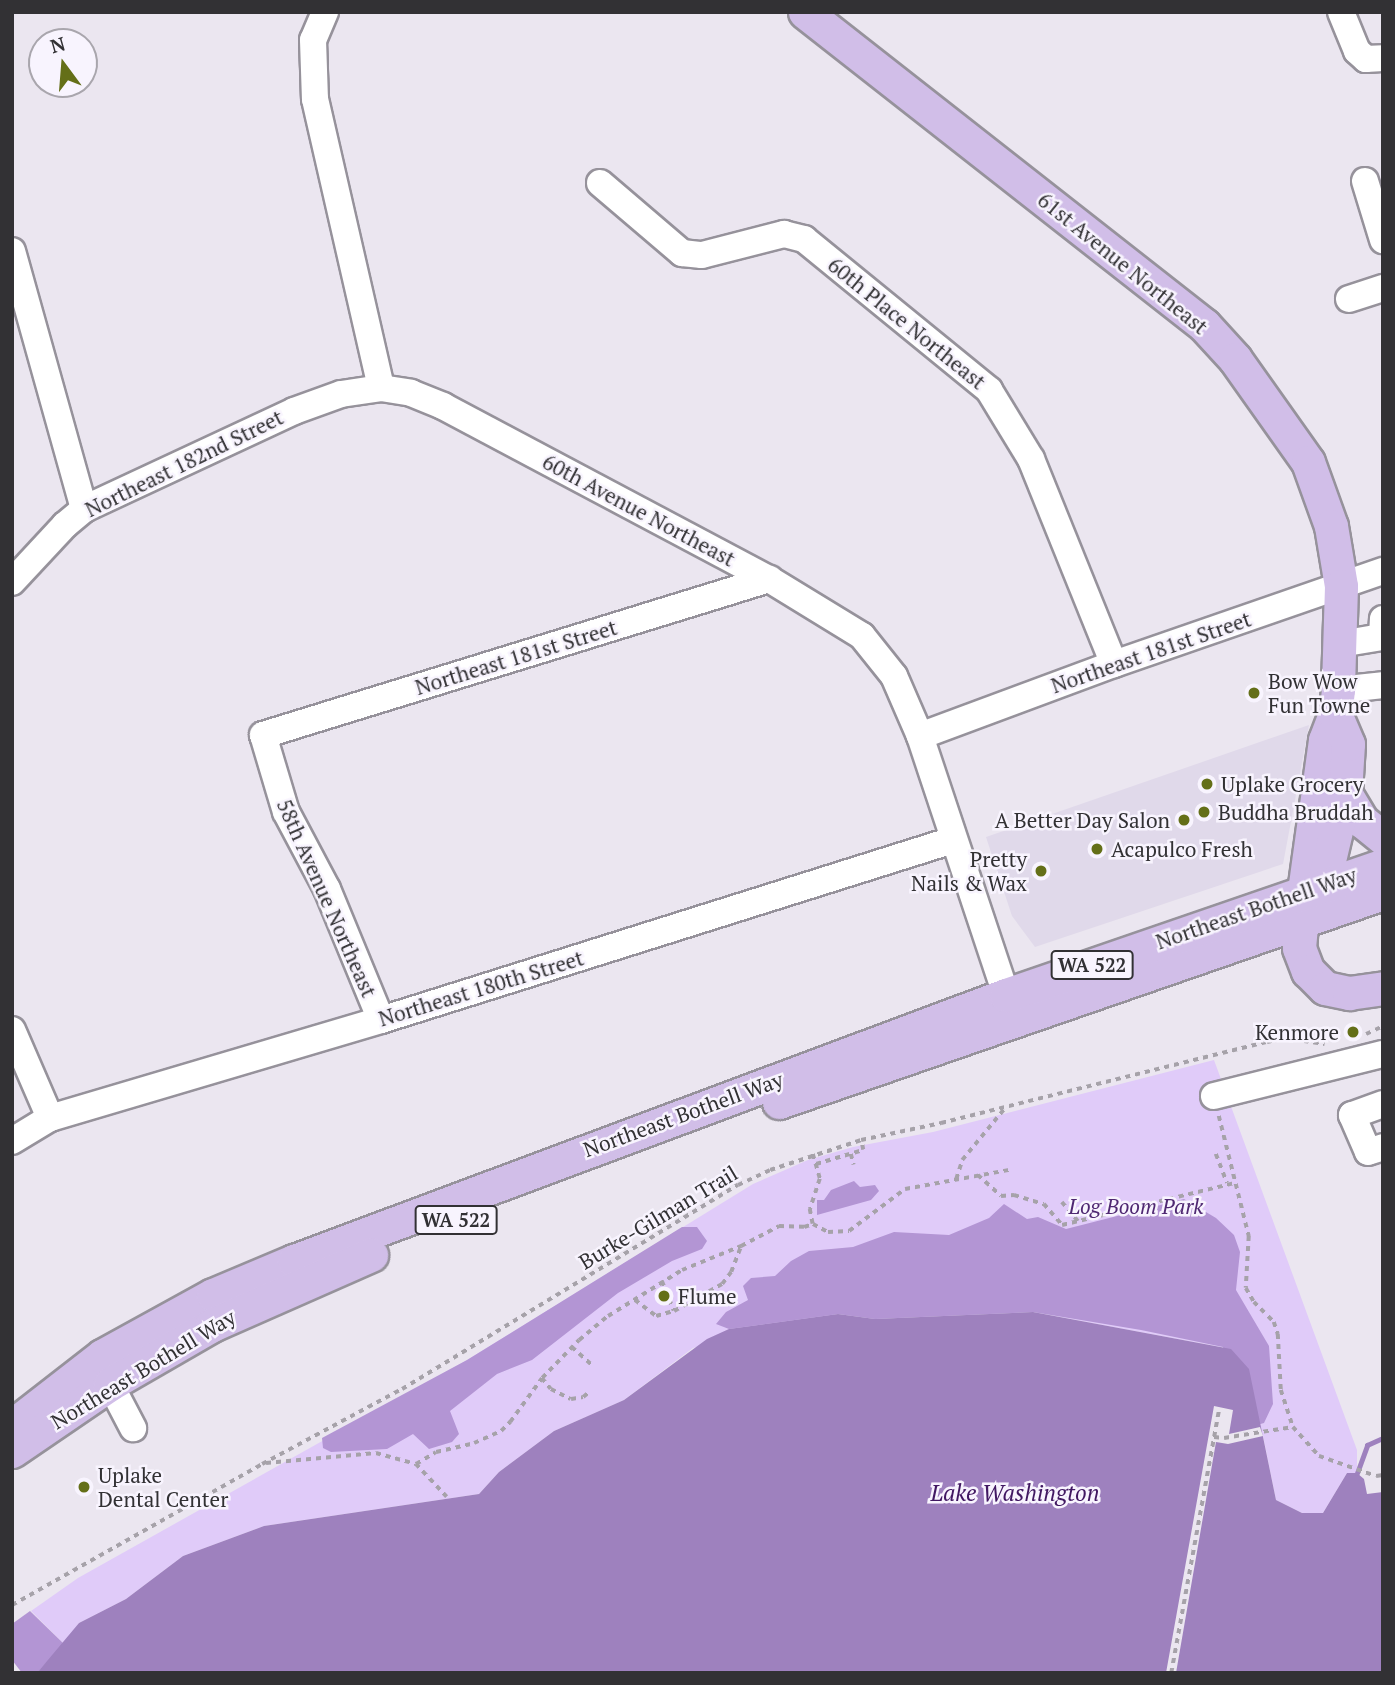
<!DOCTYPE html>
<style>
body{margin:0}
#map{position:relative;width:1395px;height:1685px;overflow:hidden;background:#ebe6f0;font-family:"PT Serif",serif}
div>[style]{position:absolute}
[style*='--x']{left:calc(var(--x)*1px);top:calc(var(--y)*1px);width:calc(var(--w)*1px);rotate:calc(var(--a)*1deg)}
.built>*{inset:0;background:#e0d9ea}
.green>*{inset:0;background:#e0cbf9}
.forest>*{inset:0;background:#b395d4}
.water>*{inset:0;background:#9e81be}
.pier>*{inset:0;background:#ebe6f0}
.stream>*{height:5px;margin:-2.5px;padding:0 2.5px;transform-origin:2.5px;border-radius:2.5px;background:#9e81be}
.path>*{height:3.5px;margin-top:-1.75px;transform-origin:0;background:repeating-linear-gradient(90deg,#a6a2a9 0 5px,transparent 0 10px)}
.roads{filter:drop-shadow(2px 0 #96929b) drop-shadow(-2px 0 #96929b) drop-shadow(0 2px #96929b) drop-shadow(0 -2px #96929b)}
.minor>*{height:26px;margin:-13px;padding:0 13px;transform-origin:13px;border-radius:13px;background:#fff}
.major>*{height:33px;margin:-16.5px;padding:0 16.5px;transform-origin:16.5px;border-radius:16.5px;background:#d1bee8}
.dots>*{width:19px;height:19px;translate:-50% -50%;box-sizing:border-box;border:4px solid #f8f4fe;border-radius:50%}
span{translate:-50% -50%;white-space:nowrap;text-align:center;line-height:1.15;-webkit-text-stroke:5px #f8f4fe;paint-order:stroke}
.shield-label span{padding:2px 5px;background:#f8f4fe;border:2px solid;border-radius:5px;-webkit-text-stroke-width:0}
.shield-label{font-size:19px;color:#323134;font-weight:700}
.street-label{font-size:21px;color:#323134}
.poi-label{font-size:21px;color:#323134}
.left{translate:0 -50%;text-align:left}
.right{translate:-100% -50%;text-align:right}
.park-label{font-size:21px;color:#4f2872;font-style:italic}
.water-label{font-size:23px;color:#411862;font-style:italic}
.frame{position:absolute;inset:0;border:14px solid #323134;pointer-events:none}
.north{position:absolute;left:28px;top:28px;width:70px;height:70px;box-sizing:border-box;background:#f8f4fe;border:2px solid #a9a6ad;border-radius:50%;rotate:344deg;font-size:19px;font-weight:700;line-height:28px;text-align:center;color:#323134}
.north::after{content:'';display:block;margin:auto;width:24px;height:32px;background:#646f18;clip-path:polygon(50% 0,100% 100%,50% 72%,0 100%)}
</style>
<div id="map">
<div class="built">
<div style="clip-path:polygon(1309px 725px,1283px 864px,1035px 947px,1012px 916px,986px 837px)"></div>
</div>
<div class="green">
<div style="clip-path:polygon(1214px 1060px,1357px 1450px,1357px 1473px,1347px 1473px,1323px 1513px,1302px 1513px,1276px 1500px,1263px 1436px,1231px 1349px,1033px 1312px,875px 1319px,838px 1314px,693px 1348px,624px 1400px,554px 1431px,499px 1472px,479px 1494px,264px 1526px,183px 1556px,126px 1599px,79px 1623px,64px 1644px,31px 1611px,78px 1578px,467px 1360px,753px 1184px,808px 1160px,853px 1147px,933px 1132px)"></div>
</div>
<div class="forest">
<div style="clip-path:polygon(854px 1181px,860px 1187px,875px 1185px,879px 1191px,871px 1200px,817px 1215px,817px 1200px,824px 1200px,831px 1190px)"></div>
<div style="clip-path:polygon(1184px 1199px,1216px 1218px,1234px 1235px,1240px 1252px,1236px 1290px,1269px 1346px,1273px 1404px,1264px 1423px,1242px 1429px,1223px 1347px,1141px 1330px,1033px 1312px,875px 1319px,838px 1314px,729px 1329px,716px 1324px,726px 1312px,748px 1300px,743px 1286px,751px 1278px,775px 1276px,791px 1261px,809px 1251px,853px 1247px,894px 1232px,949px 1235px,989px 1218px,1004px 1204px,1027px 1219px,1038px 1217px,1066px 1229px)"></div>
<div style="clip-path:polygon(682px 1227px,697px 1227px,707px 1241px,702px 1249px,672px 1261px,618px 1293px,532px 1360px,497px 1374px,450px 1411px,459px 1434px,452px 1442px,429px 1449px,413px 1434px,387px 1449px,331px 1452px,323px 1448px,322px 1438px,467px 1360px)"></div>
<div style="clip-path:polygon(30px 1611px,64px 1644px,37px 1673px,22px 1673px,12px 1660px,12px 1624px)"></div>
</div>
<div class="water">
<div style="clip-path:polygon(1033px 1312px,1231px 1349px,1249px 1369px,1276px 1500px,1302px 1513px,1323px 1513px,1347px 1473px,1357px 1473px,1364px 1479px,1367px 1494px,1383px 1492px,1383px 1673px,37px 1673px,79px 1623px,126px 1599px,183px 1556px,264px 1526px,479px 1494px,499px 1472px,554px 1431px,624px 1400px,707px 1339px,729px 1329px,838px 1314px,875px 1319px)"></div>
</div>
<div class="pier">
<div style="clip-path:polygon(1214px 1406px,1233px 1410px,1229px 1434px,1260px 1427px,1263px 1436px,1228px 1444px,1216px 1442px,1176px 1673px,1166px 1673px)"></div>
</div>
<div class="stream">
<div style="--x:1357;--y:1473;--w:30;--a:-70"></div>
<div style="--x:1367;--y:1445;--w:17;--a:-24"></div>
</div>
<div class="path">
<div style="--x:1366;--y:1034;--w:19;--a:-25"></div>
<div style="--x:1219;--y:1116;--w:124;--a:76"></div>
<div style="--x:1249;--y:1236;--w:52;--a:93.3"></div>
<div style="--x:1246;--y:1288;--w:16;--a:60"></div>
<div style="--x:1254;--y:1302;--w:28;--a:45"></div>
<div style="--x:1274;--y:1322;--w:13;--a:72"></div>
<div style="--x:1278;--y:1334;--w:56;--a:86.9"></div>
<div style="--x:1281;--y:1390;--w:39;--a:72"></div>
<div style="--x:1293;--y:1427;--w:39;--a:48"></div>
<div style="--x:1319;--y:1456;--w:60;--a:19.3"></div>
<div style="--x:1376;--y:1476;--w:7;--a:-8"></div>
<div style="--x:813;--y:1154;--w:26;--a:74"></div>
<div style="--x:820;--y:1179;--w:32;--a:108"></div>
<div style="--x:810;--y:1209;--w:15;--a:79"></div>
<div style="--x:851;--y:1154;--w:11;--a:75"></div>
<div style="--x:1216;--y:1154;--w:31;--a:69"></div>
<div style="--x:816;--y:1164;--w:49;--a:-16.6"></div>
<div style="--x:863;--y:1150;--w:10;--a:-101"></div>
<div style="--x:978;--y:1175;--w:31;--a:42"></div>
<div style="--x:1001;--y:1196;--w:13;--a:-4"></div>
<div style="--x:1014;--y:1195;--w:31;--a:17"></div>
<div style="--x:1044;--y:1204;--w:28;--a:49"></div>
<div style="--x:1062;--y:1225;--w:177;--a:-13.7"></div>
<div style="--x:956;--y:1179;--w:20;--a:-72"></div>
<div style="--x:962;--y:1160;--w:67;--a:-50.4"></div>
<div style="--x:1062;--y:1202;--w:25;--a:50"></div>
<div style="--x:662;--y:1281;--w:32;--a:68"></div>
<div style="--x:635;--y:1300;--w:26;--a:37"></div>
<div style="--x:656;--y:1316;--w:19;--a:-16"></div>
<div style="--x:674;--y:1311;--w:55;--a:-29.4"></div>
<div style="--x:722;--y:1284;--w:15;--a:-53"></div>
<div style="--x:731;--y:1272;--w:28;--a:-69"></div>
<div style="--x:572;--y:1347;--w:27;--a:42"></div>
<div style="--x:542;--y:1378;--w:14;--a:51"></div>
<div style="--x:551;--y:1389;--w:22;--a:27"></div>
<div style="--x:571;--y:1399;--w:12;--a:-9"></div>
<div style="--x:583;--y:1397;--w:6;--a:-39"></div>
<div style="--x:1214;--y:1437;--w:10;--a:6"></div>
<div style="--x:1224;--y:1438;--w:70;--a:-9.1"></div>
<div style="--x:266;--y:1463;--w:110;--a:-5.2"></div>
<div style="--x:376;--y:1453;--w:41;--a:15.4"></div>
<div style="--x:416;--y:1464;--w:23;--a:-31"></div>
<div style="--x:436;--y:1452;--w:39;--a:-13"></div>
<div style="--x:474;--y:1443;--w:30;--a:-24"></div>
<div style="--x:501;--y:1431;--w:13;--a:-45"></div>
<div style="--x:510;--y:1422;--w:54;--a:-54"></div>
<div style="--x:542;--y:1378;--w:53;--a:-45.8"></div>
<div style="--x:579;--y:1340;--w:38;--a:-40"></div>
<div style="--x:608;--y:1316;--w:87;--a:-31.9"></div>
<div style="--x:682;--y:1270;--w:64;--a:-22.1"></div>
<div style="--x:741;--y:1246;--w:43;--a:-27.8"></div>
<div style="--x:779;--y:1226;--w:25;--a:2"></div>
<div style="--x:804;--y:1227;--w:9;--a:-18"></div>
<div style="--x:813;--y:1224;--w:17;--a:28"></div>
<div style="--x:828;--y:1232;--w:21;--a:-3"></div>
<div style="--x:849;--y:1231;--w:70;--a:-36.9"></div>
<div style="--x:905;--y:1189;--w:106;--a:-10.4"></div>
<div style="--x:416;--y:1464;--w:45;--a:46.8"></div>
<div style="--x:12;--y:1605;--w:287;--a:-29.4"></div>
<div style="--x:262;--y:1464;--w:159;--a:-28.2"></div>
<div style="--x:402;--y:1389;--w:393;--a:-31.3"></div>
<div style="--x:738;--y:1185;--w:35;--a:-25"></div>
<div style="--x:770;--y:1170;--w:96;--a:-18.2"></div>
<div style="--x:861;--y:1140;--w:82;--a:-12"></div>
<div style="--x:941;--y:1123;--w:336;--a:-14"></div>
<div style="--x:1267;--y:1042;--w:17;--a:-13"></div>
<div style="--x:1284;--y:1038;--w:41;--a:8.3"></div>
<div style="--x:1171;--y:1673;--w:267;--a:-79.7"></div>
</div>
<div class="roads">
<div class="minor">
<div style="--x:325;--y:12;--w:30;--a:113"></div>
<div style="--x:313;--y:40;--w:59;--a:88.1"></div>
<div style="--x:315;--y:99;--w:296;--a:77.1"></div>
<div style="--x:1341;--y:12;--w:42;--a:67.7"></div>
<div style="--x:1357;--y:51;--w:12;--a:42"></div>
<div style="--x:1366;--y:59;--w:17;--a:-3"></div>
<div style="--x:1365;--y:181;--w:62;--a:73"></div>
<div style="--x:600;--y:183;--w:108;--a:40.5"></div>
<div style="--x:682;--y:253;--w:20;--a:6"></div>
<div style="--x:702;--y:255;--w:85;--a:-14.4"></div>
<div style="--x:784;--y:234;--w:21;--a:14"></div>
<div style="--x:804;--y:239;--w:239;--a:39.2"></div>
<div style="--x:989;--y:390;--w:81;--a:58.7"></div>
<div style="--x:1031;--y:459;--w:221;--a:68"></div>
<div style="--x:12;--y:251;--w:268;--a:74.4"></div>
<div style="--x:1349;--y:299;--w:36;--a:-18"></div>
<div style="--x:12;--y:582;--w:78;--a:-47.1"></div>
<div style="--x:65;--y:525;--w:25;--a:-40"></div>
<div style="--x:84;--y:509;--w:232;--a:-25"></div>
<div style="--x:294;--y:411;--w:50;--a:-19.9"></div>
<div style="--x:341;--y:394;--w:40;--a:-8.5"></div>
<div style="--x:381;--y:388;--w:30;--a:9"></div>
<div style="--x:411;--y:393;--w:35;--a:22"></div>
<div style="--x:443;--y:406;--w:369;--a:28"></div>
<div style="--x:769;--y:579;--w:109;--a:31.5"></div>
<div style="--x:862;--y:636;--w:51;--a:51.3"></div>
<div style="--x:894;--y:676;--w:65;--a:66.6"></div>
<div style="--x:920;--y:736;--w:291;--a:71.6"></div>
<div style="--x:1340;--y:644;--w:43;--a:-9.5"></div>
<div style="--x:1382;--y:637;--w:18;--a:-87"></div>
<div style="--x:1338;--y:690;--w:45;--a:-6.3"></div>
<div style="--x:920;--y:736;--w:207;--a:-20.4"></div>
<div style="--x:1114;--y:664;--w:285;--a:-19.1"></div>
<div style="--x:381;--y:1020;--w:142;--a:-112.4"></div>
<div style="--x:327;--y:889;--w:87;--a:-118"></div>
<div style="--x:286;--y:812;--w:80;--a:-106.6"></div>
<div style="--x:263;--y:735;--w:530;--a:-17.13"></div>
<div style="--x:12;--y:1030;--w:96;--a:66.6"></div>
<div style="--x:1214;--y:1096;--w:174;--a:-14"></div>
<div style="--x:1383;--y:1104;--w:33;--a:160"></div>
<div style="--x:1352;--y:1115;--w:40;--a:66.6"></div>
<div style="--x:1368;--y:1152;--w:16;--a:-18"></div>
<div style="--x:12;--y:1141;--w:44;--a:-31.2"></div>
<div style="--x:50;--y:1118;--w:345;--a:-16.5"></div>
<div style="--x:381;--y:1020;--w:600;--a:-17.47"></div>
<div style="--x:110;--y:1384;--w:50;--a:62.4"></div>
</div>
<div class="major">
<div style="--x:805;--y:12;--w:507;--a:38.11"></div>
<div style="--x:1204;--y:325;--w:46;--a:47.6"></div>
<div style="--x:1235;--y:359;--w:126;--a:54.7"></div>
<div style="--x:1308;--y:462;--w:68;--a:70.2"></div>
<div style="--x:1331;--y:526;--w:61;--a:80.5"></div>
<div style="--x:1341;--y:586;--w:104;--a:91.7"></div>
<div style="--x:1338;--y:690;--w:24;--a:97"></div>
<div style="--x:1335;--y:714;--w:28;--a:111"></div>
<div style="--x:1325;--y:740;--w:153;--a:97.9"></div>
<div style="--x:1304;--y:892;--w:56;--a:95.1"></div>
<div style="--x:1299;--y:948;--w:25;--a:69"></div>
<div style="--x:1308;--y:971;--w:24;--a:45"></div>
<div style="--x:1325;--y:988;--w:25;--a:12"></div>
<div style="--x:1349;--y:993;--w:34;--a:-8"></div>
<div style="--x:1345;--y:793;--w:33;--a:59"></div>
<div style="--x:1362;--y:821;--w:27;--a:39"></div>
<div style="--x:1322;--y:890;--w:100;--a:-76.7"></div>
<div style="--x:1345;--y:793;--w:49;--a:-86.5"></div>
<div style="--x:1348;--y:744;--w:33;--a:-113"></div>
<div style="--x:779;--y:1102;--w:639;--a:-19.09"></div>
<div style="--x:12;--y:1426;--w:114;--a:-37.9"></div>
<div style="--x:102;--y:1356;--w:127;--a:-28.8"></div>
<div style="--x:213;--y:1295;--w:88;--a:-22.8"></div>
<div style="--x:294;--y:1261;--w:760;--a:-20.49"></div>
<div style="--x:1006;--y:995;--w:399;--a:-19"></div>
<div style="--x:12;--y:1451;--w:119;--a:-34.4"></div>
<div style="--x:110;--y:1384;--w:118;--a:-30"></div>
<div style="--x:212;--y:1325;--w:174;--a:-23.8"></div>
</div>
</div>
<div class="dots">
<div style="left:1254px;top:693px;background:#646f18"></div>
<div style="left:1207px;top:784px;background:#646f18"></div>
<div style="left:1204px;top:812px;background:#646f18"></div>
<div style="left:1184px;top:820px;background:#646f18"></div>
<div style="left:1097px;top:849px;background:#646f18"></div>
<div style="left:1041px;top:871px;background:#646f18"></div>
<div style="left:1353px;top:1032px;background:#646f18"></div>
<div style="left:664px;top:1296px;background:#646f18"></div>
<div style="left:84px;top:1487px;background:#646f18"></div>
</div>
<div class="shield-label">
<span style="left:1092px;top:965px">WA 522</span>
<span style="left:456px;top:1220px">WA 522</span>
</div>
<div class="street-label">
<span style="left:1123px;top:263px;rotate:39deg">61st Avenue Northeast</span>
<span style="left:907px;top:323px;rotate:39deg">60th Place Northeast</span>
<span style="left:184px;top:463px;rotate:-26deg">Northeast 182nd Street</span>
<span style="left:639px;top:510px;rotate:28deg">60th Avenue Northeast</span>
<span style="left:1151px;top:652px;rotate:-19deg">Northeast 181st Street</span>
<span style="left:516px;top:657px;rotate:-17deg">Northeast 181st Street</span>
<span style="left:327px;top:898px;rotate:66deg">58th Avenue Northeast</span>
<span style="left:1256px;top:908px;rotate:-19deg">Northeast Bothell Way</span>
<span style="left:481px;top:988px;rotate:-17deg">Northeast 180th Street</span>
<span style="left:683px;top:1114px;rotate:-20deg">Northeast Bothell Way</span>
<span style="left:658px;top:1217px;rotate:-31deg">Burke-Gilman Trail</span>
<span style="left:143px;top:1369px;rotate:-31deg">Northeast Bothell Way</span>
</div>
<div class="poi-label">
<span class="left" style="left:1268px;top:693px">Bow Wow<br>Fun Towne</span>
<span class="left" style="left:1221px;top:784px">Uplake Grocery</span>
<span class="left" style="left:1218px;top:812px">Buddha Bruddah</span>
<span class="right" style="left:1170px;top:820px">A Better Day Salon</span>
<span class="left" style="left:1111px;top:849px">Acapulco Fresh</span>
<span class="right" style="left:1027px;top:871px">Pretty<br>Nails &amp; Wax</span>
<span class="right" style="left:1339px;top:1032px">Kenmore</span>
<span class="left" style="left:678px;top:1296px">Flume</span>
<span class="left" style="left:98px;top:1487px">Uplake<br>Dental Center</span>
</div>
<div class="park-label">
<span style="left:1136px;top:1206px">Log Boom Park</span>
</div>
<div class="water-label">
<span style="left:1015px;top:1493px">Lake Washington</span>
</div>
<div class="frame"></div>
<div class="north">N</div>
</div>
